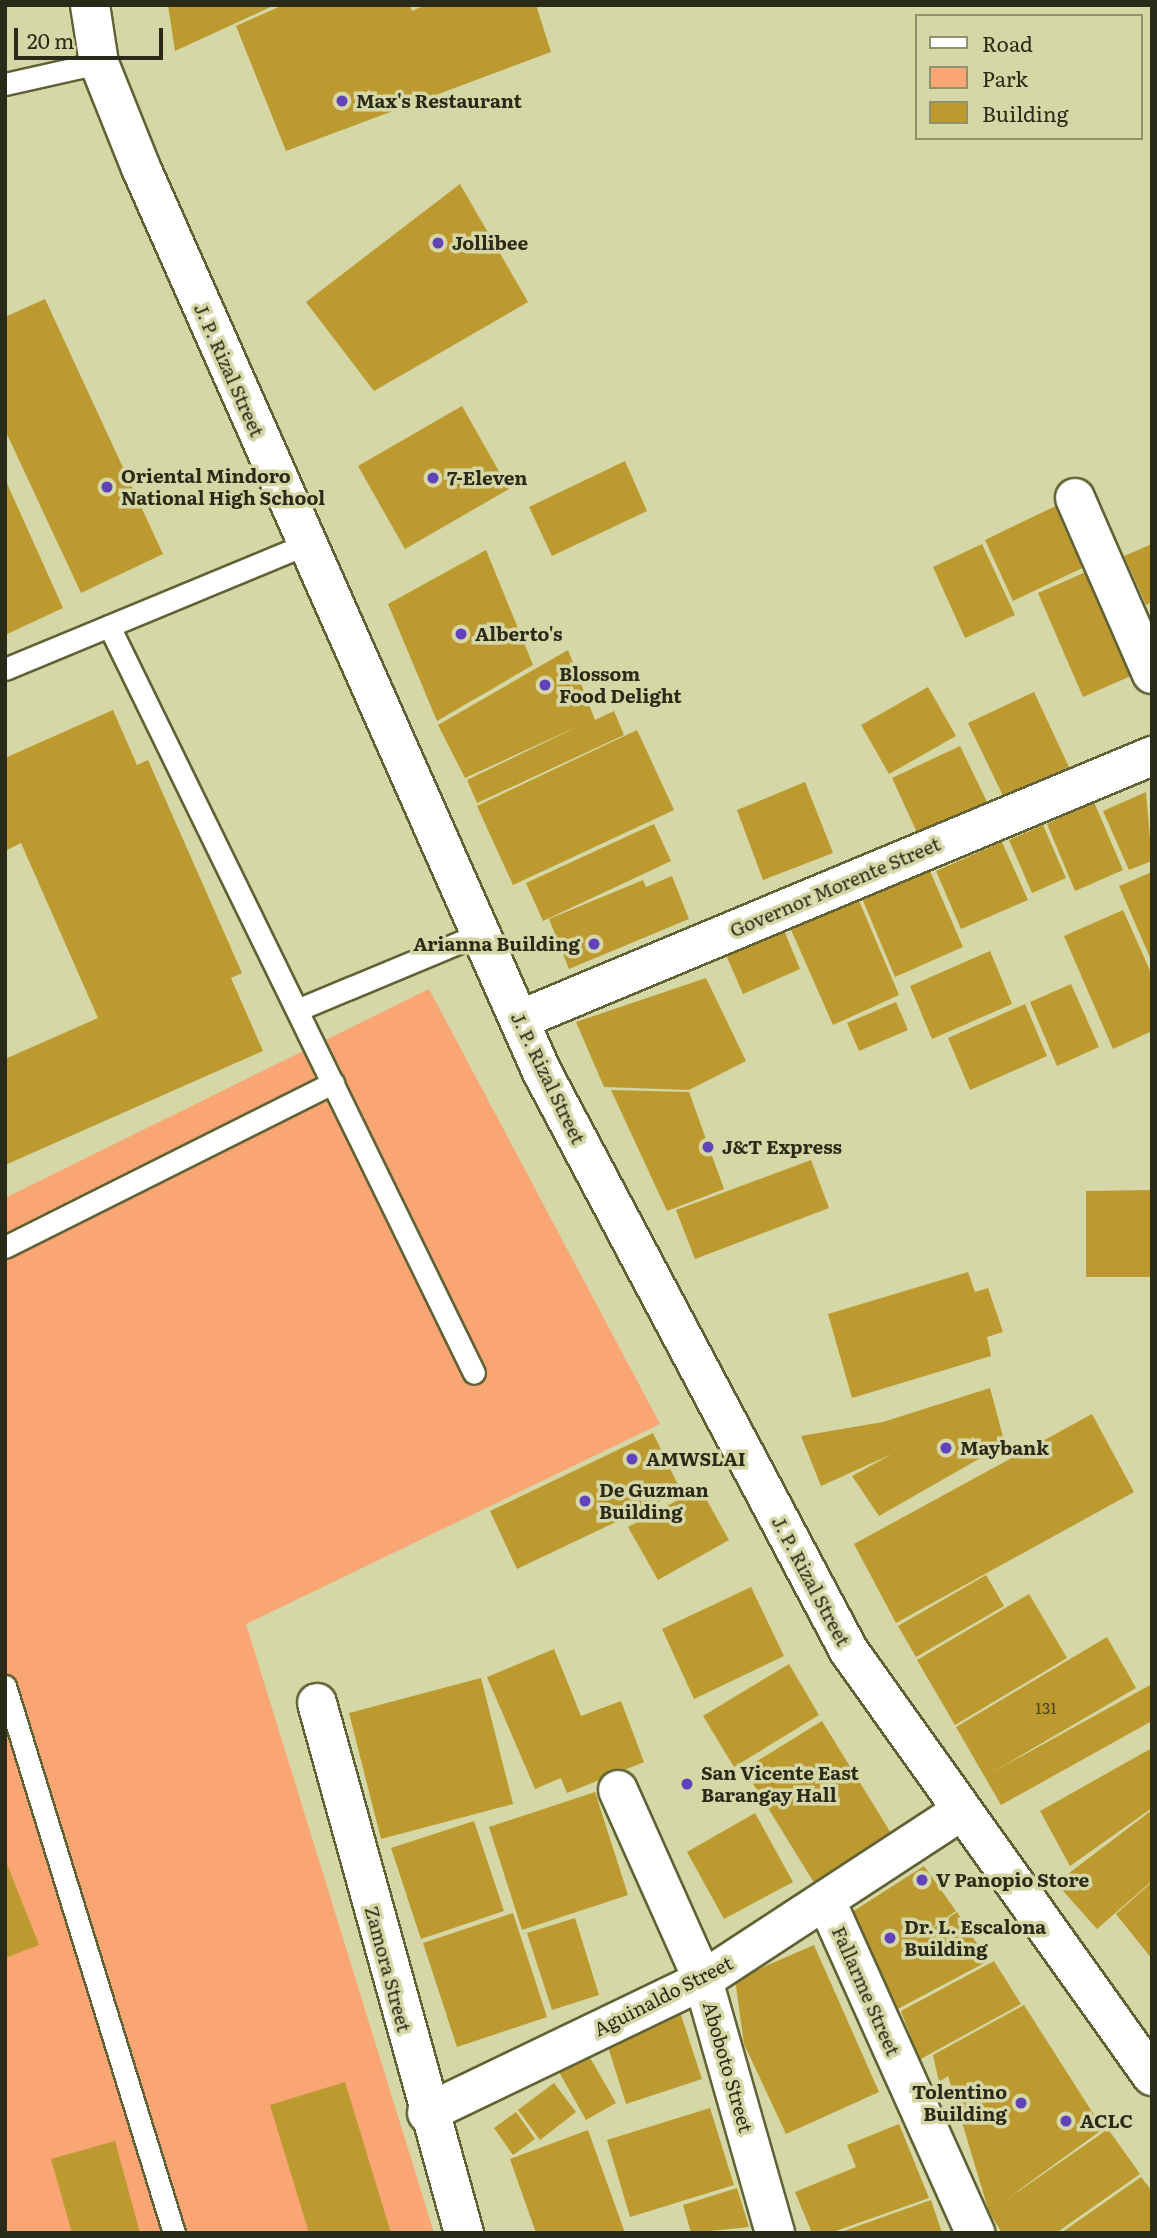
<!DOCTYPE html>
<style>
body{margin:0}
#map{position:relative;width:1157px;height:2238px;overflow:hidden;background:#d5d7a6;font-family:Literata,serif}
div>[style]{position:absolute}
[style*='--x']{left:calc(var(--x)*1px);top:calc(var(--y)*1px);width:calc(var(--w)*1px);rotate:calc(var(--a)*1deg)}
.green>*{inset:0;background:#f9a574}
.building>*{inset:0;background:#bc9a30}
.roads{filter:drop-shadow(2px 0 #606235) drop-shadow(-2px 0 #606235) drop-shadow(0 2px #606235) drop-shadow(0 -2px #606235)}
.lane>*{height:21px;margin:-10.5px;padding:0 10.5px;transform-origin:10.5px;border-radius:10.5px;background:#fff}
.street>*{height:38px;margin:-19px;padding:0 19px;transform-origin:19px;border-radius:19px;background:#fff}
.secondary>*{height:38px;margin:-19px;padding:0 19px;transform-origin:19px;border-radius:19px;background:#fff}
.highway>*{height:38px;margin:-19px;padding:0 19px;transform-origin:19px;border-radius:19px;background:#fff}
.dots>*{width:19px;height:19px;translate:-50% -50%;box-sizing:border-box;border:4px solid #d5d7a6;border-radius:50%}
span{translate:-50% -50%;white-space:nowrap;text-align:center;line-height:1.15;-webkit-text-stroke:7px #d5d7a6;paint-order:stroke}
.number-label{font-size:16px;color:#4e461d}
.number-label span{-webkit-text-stroke-width:0}
.poi-label{font-size:19px;color:#292a17;font-weight:700}
.left{translate:0 -50%;text-align:left}
.right{translate:-100% -50%;text-align:right}
.street-label{font-size:19px;color:#292a17}
.frame{position:absolute;inset:0;border:7px solid #292a17;pointer-events:none}
.legend{position:absolute;left:915px;top:14px;width:228px;height:126px;box-sizing:border-box;background:#d5d7a6;border:2px solid #90926d;margin:0;padding:9px 12px;list-style:none;font-size:21px;color:#292a17}
.legend li{display:flex;align-items:center;gap:14px;height:35px}
.legend b{width:35px;border:2px solid #90926d}
.scale{position:absolute;left:14px;top:28px;width:149px;height:32px;box-sizing:border-box;border:4px solid #292a17;border-top:0;padding-left:9px;font-size:21px;line-height:24px;white-space:nowrap;color:#292a17;-webkit-text-stroke:5px #d5d7a6;paint-order:stroke}
</style>
<div id="map">
<div class="green">
<div style="clip-path:polygon(429px 989px,660px 1424px,246px 1624px,434px 2233px,5px 2233px,5px 1198px)"></div>
</div>
<div class="building">
<div style="clip-path:polygon(168px 5px,275px 5px,175px 51px)"></div>
<div style="clip-path:polygon(283px 5px,410px 5px,412px 11px,425px 5px,536px 5px,551px 52px,286px 151px,236px 26px)"></div>
<div style="clip-path:polygon(460px 184px,528px 302px,374px 391px,306px 302px)"></div>
<div style="clip-path:polygon(45px 299px,163px 554px,81px 593px,5px 430px,5px 317px)"></div>
<div style="clip-path:polygon(462px 406px,509px 489px,405px 549px,358px 466px)"></div>
<div style="clip-path:polygon(625px 461px,647px 511px,552px 556px,529px 507px)"></div>
<div style="clip-path:polygon(5px 479px,63px 608px,5px 635px)"></div>
<div style="clip-path:polygon(1066px 501px,1095px 562px,1013px 601px,985px 540px)"></div>
<div style="clip-path:polygon(982px 544px,1015px 615px,965px 638px,933px 567px)"></div>
<div style="clip-path:polygon(1152px 544px,1152px 602px,1146px 605px,1124px 556px)"></div>
<div style="clip-path:polygon(486px 550px,533px 665px,437px 721px,388px 604px)"></div>
<div style="clip-path:polygon(1095px 568px,1140px 672px,1083px 697px,1038px 593px)"></div>
<div style="clip-path:polygon(568px 650px,595px 720px,614px 711px,624px 735px,477px 803px,467px 780px,583px 724px,465px 778px,438px 725px)"></div>
<div style="clip-path:polygon(928px 687px,956px 736px,889px 774px,861px 725px)"></div>
<div style="clip-path:polygon(1034px 692px,1069px 767px,1004px 798px,968px 723px)"></div>
<div style="clip-path:polygon(113px 710px,137px 765px,148px 760px,242px 973px,231px 978px,263px 1051px,5px 1165px,5px 1059px,98px 1018px,21px 843px,5px 851px,5px 758px)"></div>
<div style="clip-path:polygon(637px 730px,674px 810px,513px 885px,477px 806px)"></div>
<div style="clip-path:polygon(960px 746px,989px 806px,920px 839px,892px 778px)"></div>
<div style="clip-path:polygon(805px 782px,833px 853px,763px 880px,737px 810px)"></div>
<div style="clip-path:polygon(1146px 792px,1152px 861px,1129px 870px,1103px 811px)"></div>
<div style="clip-path:polygon(1094px 802px,1123px 870px,1075px 891px,1047px 824px)"></div>
<div style="clip-path:polygon(654px 824px,671px 861px,543px 921px,526px 883px)"></div>
<div style="clip-path:polygon(1043px 825px,1066px 878px,1032px 893px,1009px 840px)"></div>
<div style="clip-path:polygon(1002px 842px,1028px 900px,961px 929px,936px 871px)"></div>
<div style="clip-path:polygon(926px 862px,963px 947px,895px 977px,859px 891px)"></div>
<div style="clip-path:polygon(1152px 872px,1152px 962px,1119px 886px)"></div>
<div style="clip-path:polygon(672px 876px,689px 919px,569px 969px,549px 919px,643px 880px,646px 887px)"></div>
<div style="clip-path:polygon(857px 896px,899px 995px,833px 1025px,789px 925px)"></div>
<div style="clip-path:polygon(1123px 910px,1152px 975px,1152px 1031px,1113px 1049px,1064px 936px)"></div>
<div style="clip-path:polygon(781px 923px,800px 969px,743px 994px,723px 948px)"></div>
<div style="clip-path:polygon(990px 951px,1012px 1004px,932px 1039px,910px 986px)"></div>
<div style="clip-path:polygon(706px 978px,746px 1061px,689px 1090px,604px 1087px,576px 1022px)"></div>
<div style="clip-path:polygon(1071px 984px,1099px 1047px,1057px 1066px,1030px 1002px)"></div>
<div style="clip-path:polygon(896px 1002px,908px 1030px,859px 1051px,847px 1023px)"></div>
<div style="clip-path:polygon(1025px 1004px,1047px 1056px,970px 1090px,948px 1038px)"></div>
<div style="clip-path:polygon(611px 1090px,689px 1092px,724px 1189px,667px 1211px)"></div>
<div style="clip-path:polygon(811px 1160px,829px 1208px,695px 1259px,676px 1210px)"></div>
<div style="clip-path:polygon(1152px 1190px,1152px 1277px,1086px 1277px,1086px 1191px)"></div>
<div style="clip-path:polygon(968px 1272px,975px 1292px,988px 1288px,1003px 1332px,987px 1337px,991px 1356px,852px 1398px,828px 1314px)"></div>
<div style="clip-path:polygon(990px 1388px,1005px 1444px,879px 1516px,852px 1476px,892px 1454px,821px 1486px,801px 1436px,883px 1422px)"></div>
<div style="clip-path:polygon(1092px 1414px,1134px 1492px,896px 1623px,854px 1544px)"></div>
<div style="clip-path:polygon(653px 1433px,681px 1491px,517px 1569px,490px 1511px)"></div>
<div style="clip-path:polygon(700px 1488px,729px 1540px,658px 1580px,628px 1527px)"></div>
<div style="clip-path:polygon(986px 1575px,1004px 1606px,916px 1657px,898px 1626px)"></div>
<div style="clip-path:polygon(751px 1587px,784px 1656px,694px 1699px,662px 1629px)"></div>
<div style="clip-path:polygon(1029px 1594px,1067px 1658px,955px 1725px,917px 1660px)"></div>
<div style="clip-path:polygon(1107px 1637px,1136px 1688px,991px 1773px,1152px 1684px,1152px 1721px,1001px 1805px,956px 1727px)"></div>
<div style="clip-path:polygon(554px 1649px,581px 1716px,621px 1701px,644px 1762px,567px 1793px,561px 1778px,535px 1789px,487px 1677px)"></div>
<div style="clip-path:polygon(789px 1664px,819px 1715px,734px 1767px,703px 1716px)"></div>
<div style="clip-path:polygon(481px 1678px,513px 1804px,381px 1839px,349px 1713px)"></div>
<div style="clip-path:polygon(822px 1721px,894px 1838px,816px 1886px,744px 1769px)"></div>
<div style="clip-path:polygon(1152px 1748px,1152px 1808px,1070px 1866px,1040px 1811px)"></div>
<div style="clip-path:polygon(595px 1792px,628px 1895px,522px 1930px,489px 1827px)"></div>
<div style="clip-path:polygon(1152px 1810px,1152px 1881px,1097px 1929px,1056px 1883px)"></div>
<div style="clip-path:polygon(755px 1813px,793px 1882px,724px 1919px,687px 1852px)"></div>
<div style="clip-path:polygon(474px 1821px,504px 1911px,421px 1939px,391px 1848px)"></div>
<div style="clip-path:polygon(5px 1859px,39px 1945px,5px 1958px)"></div>
<div style="clip-path:polygon(924px 1866px,956px 1911px,891px 1956px,957px 1912px,988px 1961px,894px 2011px,852px 1912px)"></div>
<div style="clip-path:polygon(1152px 1882px,1152px 1959px,1116px 1914px)"></div>
<div style="clip-path:polygon(513px 1913px,547px 2017px,457px 2047px,423px 1943px)"></div>
<div style="clip-path:polygon(575px 1918px,599px 1995px,552px 2010px,527px 1933px)"></div>
<div style="clip-path:polygon(814px 1945px,879px 2092px,786px 2134px,744px 2044px,735px 1979px)"></div>
<div style="clip-path:polygon(994px 1961px,1021px 2004px,919px 2060px,901px 2011px)"></div>
<div style="clip-path:polygon(1024px 2005px,1103px 2129px,1000px 2204px,1108px 2129px,1140px 2174px,1056px 2233px,1002px 2233px,989px 2212px,948px 2076px,939px 2082px,933px 2055px)"></div>
<div style="clip-path:polygon(678px 2006px,702px 2079px,626px 2104px,603px 2031px)"></div>
<div style="clip-path:polygon(589px 2056px,616px 2103px,586px 2120px,559px 2072px)"></div>
<div style="clip-path:polygon(345px 2082px,391px 2233px,309px 2233px,270px 2105px)"></div>
<div style="clip-path:polygon(554px 2083px,576px 2112px,540px 2140px,518px 2110px)"></div>
<div style="clip-path:polygon(710px 2108px,734px 2185px,630px 2217px,607px 2140px)"></div>
<div style="clip-path:polygon(516px 2112px,535px 2139px,513px 2155px,494px 2128px)"></div>
<div style="clip-path:polygon(899px 2124px,929px 2198px,830px 2233px,812px 2233px,795px 2192px,856px 2167px,847px 2145px)"></div>
<div style="clip-path:polygon(588px 2130px,625px 2233px,536px 2233px,510px 2159px)"></div>
<div style="clip-path:polygon(115px 2141px,140px 2233px,72px 2233px,51px 2159px)"></div>
<div style="clip-path:polygon(1141px 2177px,1152px 2191px,1152px 2233px,1061px 2233px)"></div>
<div style="clip-path:polygon(737px 2188px,749px 2227px,691px 2233px,683px 2205px)"></div>
<div style="clip-path:polygon(931px 2200px,942px 2233px,841px 2233px,841px 2232px)"></div>
</div>
<div class="roads">
<div class="lane">
<div style="--x:5;--y:84;--w:96;--a:-12.6"></div>
<div style="--x:109;--y:626;--w:831;--a:63.96"></div>
<div style="--x:5;--y:669;--w:325;--a:-22.5"></div>
<div style="--x:297;--y:1010;--w:198;--a:-22.6"></div>
<div style="--x:5;--y:1247;--w:367;--a:-26.6"></div>
<div style="--x:5;--y:1686;--w:573;--a:72.83"></div>
</div>
<div class="street">
<div style="--x:1075;--y:498;--w:192;--a:66.4"></div>
<div style="--x:317;--y:1703;--w:550;--a:74.5"></div>
<div style="--x:618;--y:1790;--w:208;--a:65.9"></div>
<div style="--x:703;--y:1980;--w:263;--a:74.1"></div>
<div style="--x:827;--y:1903;--w:362;--a:65.8"></div>
<div style="--x:427;--y:2113;--w:306;--a:-25.7"></div>
<div style="--x:703;--y:1980;--w:305;--a:-33.2"></div>
</div>
<div class="secondary">
<div style="--x:519;--y:1020;--w:686;--a:-22.64"></div>
</div>
<div class="highway">
<div style="--x:90;--y:5;--w:59;--a:81.2"></div>
<div style="--x:99;--y:63;--w:113;--a:68.2"></div>
<div style="--x:141;--y:168;--w:989;--a:66.08"></div>
<div style="--x:542;--y:1072;--w:655;--a:62.07"></div>
<div style="--x:849;--y:1651;--w:522;--a:54.51"></div>
</div>
</div>
<div class="dots">
<div style="left:342px;top:101px;background:#6242ba"></div>
<div style="left:438px;top:243px;background:#6242ba"></div>
<div style="left:433px;top:478px;background:#6242ba"></div>
<div style="left:107px;top:487px;background:#6242ba"></div>
<div style="left:461px;top:634px;background:#6242ba"></div>
<div style="left:545px;top:685px;background:#6242ba"></div>
<div style="left:594px;top:944px;background:#6242ba"></div>
<div style="left:708px;top:1147px;background:#6242ba"></div>
<div style="left:946px;top:1448px;background:#6242ba"></div>
<div style="left:632px;top:1459px;background:#6242ba"></div>
<div style="left:585px;top:1501px;background:#6242ba"></div>
<div style="left:687px;top:1784px;background:#6242ba"></div>
<div style="left:922px;top:1880px;background:#6242ba"></div>
<div style="left:890px;top:1938px;background:#6242ba"></div>
<div style="left:1021px;top:2103px;background:#6242ba"></div>
<div style="left:1066px;top:2121px;background:#6242ba"></div>
</div>
<div class="number-label">
<span style="left:1046px;top:1707px">131</span>
</div>
<div class="poi-label">
<span class="left" style="left:356px;top:101px">Max's Restaurant</span>
<span class="left" style="left:452px;top:243px">Jollibee</span>
<span class="left" style="left:121px;top:487px">Oriental Mindoro<br>National High School</span>
<span class="left" style="left:447px;top:478px">7-Eleven</span>
<span class="left" style="left:475px;top:634px">Alberto's</span>
<span class="left" style="left:559px;top:685px">Blossom<br>Food Delight</span>
<span class="right" style="left:580px;top:944px">Arianna Building</span>
<span class="left" style="left:722px;top:1147px">J&amp;T Express</span>
<span class="left" style="left:960px;top:1448px">Maybank</span>
<span class="left" style="left:646px;top:1459px">AMWSLAI</span>
<span class="left" style="left:599px;top:1501px">De Guzman<br>Building</span>
<span class="left" style="left:701px;top:1784px">San Vicente East<br>Barangay Hall</span>
<span class="left" style="left:936px;top:1880px">V Panopio Store</span>
<span class="left" style="left:904px;top:1938px">Dr. L. Escalona<br>Building</span>
<span class="right" style="left:1007px;top:2103px">Tolentino<br>Building</span>
<span class="left" style="left:1080px;top:2121px">ACLC</span>
</div>
<div class="street-label">
<span style="left:229px;top:370px;rotate:66deg">J. P. Rizal Street</span>
<span style="left:835px;top:887px;rotate:-23deg">Governor Morente Street</span>
<span style="left:548px;top:1078px;rotate:64deg">J. P. Rizal Street</span>
<span style="left:811px;top:1581px;rotate:62deg">J. P. Rizal Street</span>
<span style="left:388px;top:1969px;rotate:75deg">Zamora Street</span>
<span style="left:866px;top:1991px;rotate:66deg">Fallarme Street</span>
<span style="left:663px;top:1996px;rotate:-27deg">Aguinaldo Street</span>
<span style="left:728px;top:2067px;rotate:74deg">Aboboto Street</span>
</div>
<div class="frame"></div>
<ul class="legend">
<li><b style="height:9px;background:#fff"></b>Road</li>
<li><b style="height:19px;background:#f9a574"></b>Park</li>
<li><b style="height:19px;background:#bc9a30"></b>Building</li>
</ul>
<div class="scale">20 m</div>
</div>
